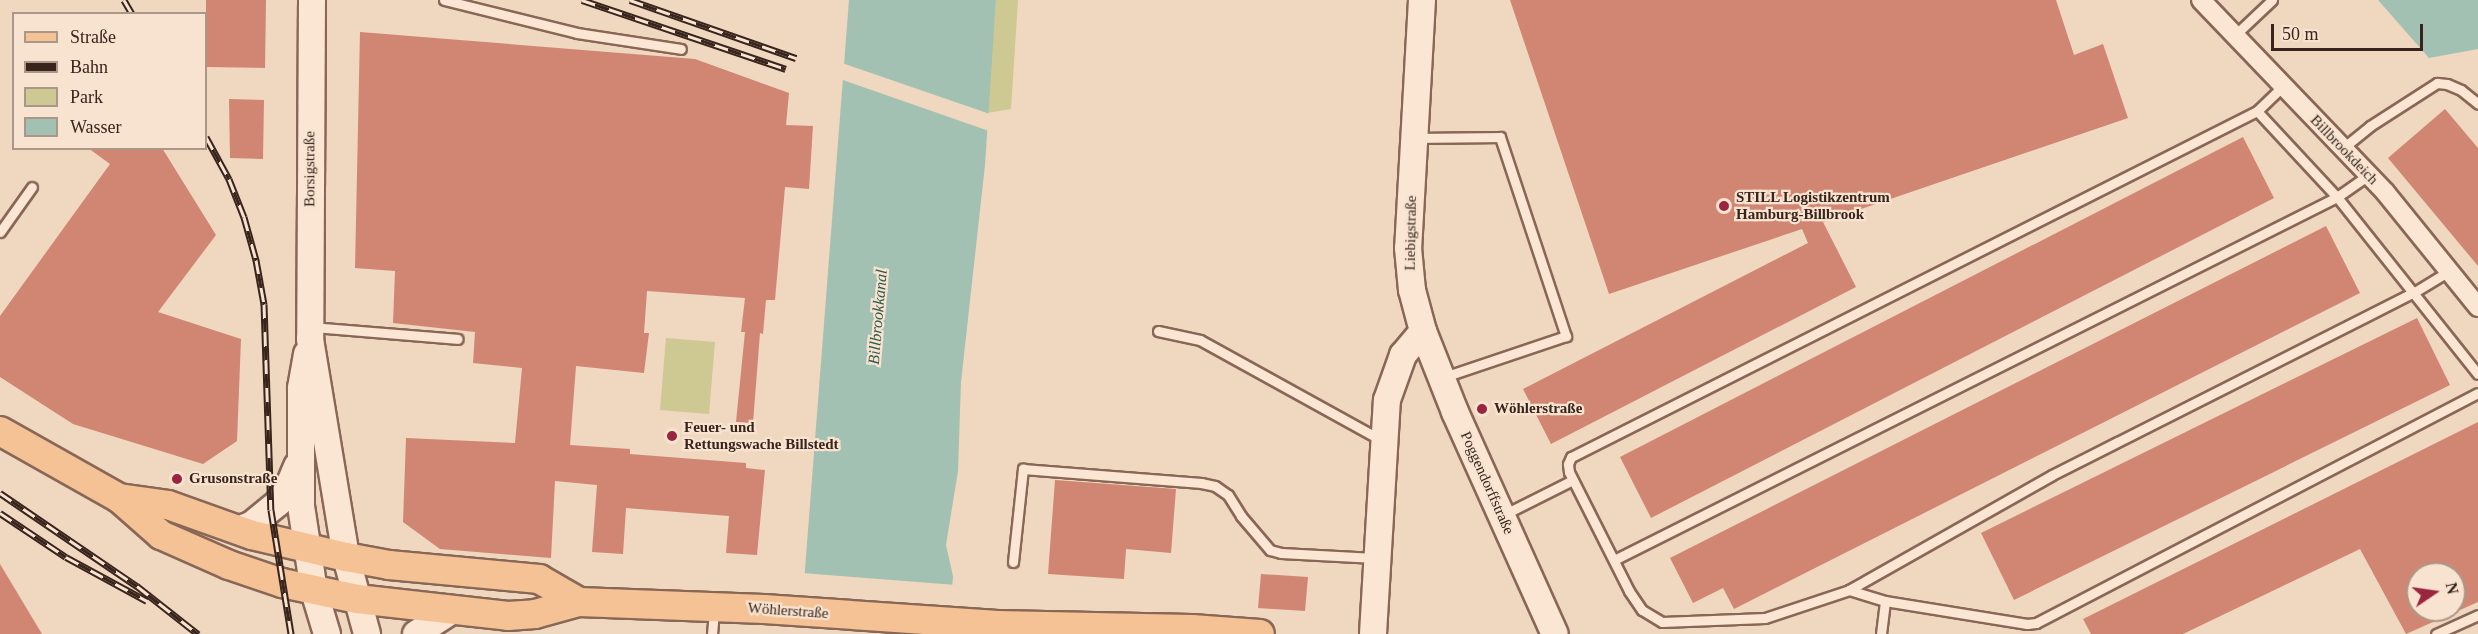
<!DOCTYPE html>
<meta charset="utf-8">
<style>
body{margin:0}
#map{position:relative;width:2478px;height:634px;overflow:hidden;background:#f0d7bf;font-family:"Times New Roman",serif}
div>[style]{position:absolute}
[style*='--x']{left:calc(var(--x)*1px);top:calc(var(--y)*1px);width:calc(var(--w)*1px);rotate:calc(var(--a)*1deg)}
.green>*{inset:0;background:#cec893}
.water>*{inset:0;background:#a3c1b2}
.pier>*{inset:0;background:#f0d7bf}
.building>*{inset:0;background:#d08673}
.roads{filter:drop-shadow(2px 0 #896757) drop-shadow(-2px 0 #896757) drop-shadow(0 2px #896757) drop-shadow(0 -2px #896757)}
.lane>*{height:9px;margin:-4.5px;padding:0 4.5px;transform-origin:4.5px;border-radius:4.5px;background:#fae6d3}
.street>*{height:18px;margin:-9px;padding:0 9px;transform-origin:9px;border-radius:9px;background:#fae6d3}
.secondary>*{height:26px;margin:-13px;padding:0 13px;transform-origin:13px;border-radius:13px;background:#fae6d3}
.primary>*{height:28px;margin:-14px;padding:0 14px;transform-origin:14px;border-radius:14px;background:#f5c295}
.rail>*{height:7px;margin-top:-3.5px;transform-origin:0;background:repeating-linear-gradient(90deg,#f7e3cf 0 14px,#38241c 0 28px);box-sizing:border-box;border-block:2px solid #38241c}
.dots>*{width:16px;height:16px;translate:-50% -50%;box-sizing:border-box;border:3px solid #f7e3cf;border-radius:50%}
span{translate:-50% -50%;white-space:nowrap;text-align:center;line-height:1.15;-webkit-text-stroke:4.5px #f7e3cf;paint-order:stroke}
.street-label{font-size:15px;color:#38241c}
.poi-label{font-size:15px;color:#38241c;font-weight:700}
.left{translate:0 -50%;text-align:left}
.water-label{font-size:16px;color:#2b594c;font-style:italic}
.legend{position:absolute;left:12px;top:12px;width:195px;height:138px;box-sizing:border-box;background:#f7e3cf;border:2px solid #ab9787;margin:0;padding:8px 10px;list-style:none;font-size:18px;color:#38241c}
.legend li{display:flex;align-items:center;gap:12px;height:30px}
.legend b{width:30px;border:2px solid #ab9787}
.north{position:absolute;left:2406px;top:562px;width:60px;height:60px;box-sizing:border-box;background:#f7e3cf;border:2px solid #ab9787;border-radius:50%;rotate:77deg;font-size:16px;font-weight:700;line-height:24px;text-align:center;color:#38241c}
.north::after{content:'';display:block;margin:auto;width:21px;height:27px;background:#9b243f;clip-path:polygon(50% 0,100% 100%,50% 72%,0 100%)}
.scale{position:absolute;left:2271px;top:24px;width:152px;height:27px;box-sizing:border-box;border:3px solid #38241c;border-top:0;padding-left:8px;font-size:18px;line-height:21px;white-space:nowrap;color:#38241c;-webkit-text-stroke:4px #f7e3cf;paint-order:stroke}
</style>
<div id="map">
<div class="green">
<div style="clip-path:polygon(996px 0,1018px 0,1011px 109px,987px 113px)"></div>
<div style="clip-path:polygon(666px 338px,715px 342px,709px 414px,660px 410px)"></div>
</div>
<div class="water">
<div style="clip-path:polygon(849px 0,996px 0,985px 165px,961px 382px,958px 471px,946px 545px,953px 576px,949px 634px,800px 634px)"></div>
<div style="clip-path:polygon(2378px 0,2478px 0,2478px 49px,2429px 58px)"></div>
</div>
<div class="pier">
<div style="clip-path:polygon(842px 63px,990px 114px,989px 131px,840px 79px)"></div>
<div style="clip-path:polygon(802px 573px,956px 585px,952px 634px,797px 634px)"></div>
</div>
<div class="building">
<div style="clip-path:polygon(206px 0,266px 0,265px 68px,206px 67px)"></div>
<div style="clip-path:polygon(1510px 0,2056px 0,2074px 55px,2103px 44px,2128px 118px,1823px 222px,1856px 287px,1551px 444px,1523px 389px,1808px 243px,1802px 229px,1609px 294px)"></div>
<div style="clip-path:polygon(360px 32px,695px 59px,789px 93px,786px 125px,813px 126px,809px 189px,785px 187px,775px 300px,766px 300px,763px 334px,760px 333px,753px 423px,736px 422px,745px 332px,741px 332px,745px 298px,647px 291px,644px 333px,649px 333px,644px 373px,576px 366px,570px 445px,630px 449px,630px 454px,746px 463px,746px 468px,765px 470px,757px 555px,726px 553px,729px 516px,626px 508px,623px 554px,592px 552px,597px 485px,555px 481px,551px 558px,440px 549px,403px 522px,406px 438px,515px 443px,522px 368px,473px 363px,475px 332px,393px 323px,395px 271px,355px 268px)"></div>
<div style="clip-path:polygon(229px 99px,264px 100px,263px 159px,230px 158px)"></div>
<div style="clip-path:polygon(2445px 109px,2478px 148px,2478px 266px,2388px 158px)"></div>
<div style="clip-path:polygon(2243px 137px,2274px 198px,1651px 518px,1620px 457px)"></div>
<div style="clip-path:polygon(88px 148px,162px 148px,216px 235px,158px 312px,241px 339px,237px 441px,203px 464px,73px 424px,0 377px,0 316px,110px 164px)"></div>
<div style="clip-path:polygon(2326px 226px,2360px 293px,1734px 609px,1723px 588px,1693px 603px,1670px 558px)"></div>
<div style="clip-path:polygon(2417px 318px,2450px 385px,2014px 600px,1981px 533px)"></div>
<div style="clip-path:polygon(evenodd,2478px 422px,2478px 602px,2406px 634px,2360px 549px,2183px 634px,2091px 634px,2083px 619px,2478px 422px,2418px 574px,2454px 574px,2454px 610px,2418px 610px,2418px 574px)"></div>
<div style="clip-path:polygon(1055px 480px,1176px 489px,1171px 553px,1126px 549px,1124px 579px,1048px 574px)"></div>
<div style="clip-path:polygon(0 564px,42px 634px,0 634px)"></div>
<div style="clip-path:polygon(1261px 574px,1308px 577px,1305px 611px,1258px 608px)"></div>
</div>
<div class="roads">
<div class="lane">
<div style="--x:444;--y:0;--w:137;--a:13.9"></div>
<div style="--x:577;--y:33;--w:105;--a:8.7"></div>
<div style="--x:2235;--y:35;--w:51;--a:-43.4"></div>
<div style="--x:2283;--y:86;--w:36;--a:136"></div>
<div style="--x:2257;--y:111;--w:768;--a:153.23"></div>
<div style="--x:1571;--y:457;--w:8;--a:113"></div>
<div style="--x:1568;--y:464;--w:8;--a:83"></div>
<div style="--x:1569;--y:472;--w:133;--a:63.2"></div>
<div style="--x:1629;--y:591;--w:23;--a:56"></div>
<div style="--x:1642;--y:610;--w:23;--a:31"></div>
<div style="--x:1662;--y:622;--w:103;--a:-2.2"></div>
<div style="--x:1765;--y:618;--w:89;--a:-18.4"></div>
<div style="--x:1849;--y:590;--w:38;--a:17"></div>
<div style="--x:1885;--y:601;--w:144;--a:9.2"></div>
<div style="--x:2027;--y:624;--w:9;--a:-6"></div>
<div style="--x:2036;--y:623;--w:498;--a:-27.5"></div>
<div style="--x:2257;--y:111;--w:117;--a:47.1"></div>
<div style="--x:2337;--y:197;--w:226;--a:51.5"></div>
<div style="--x:1417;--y:138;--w:83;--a:-0.7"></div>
<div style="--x:1500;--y:137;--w:210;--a:71.7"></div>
<div style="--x:1566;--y:336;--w:129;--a:161.4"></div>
<div style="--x:2343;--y:148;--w:35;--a:-39"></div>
<div style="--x:2370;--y:126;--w:80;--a:-32.7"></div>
<div style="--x:2437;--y:83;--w:10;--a:6"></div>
<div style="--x:2447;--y:84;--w:15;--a:23"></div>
<div style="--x:2461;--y:90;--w:22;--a:39"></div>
<div style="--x:0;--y:232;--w:55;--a:-54.6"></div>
<div style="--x:312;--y:327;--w:146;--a:4.7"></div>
<div style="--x:1158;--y:331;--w:43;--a:12.1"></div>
<div style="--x:1200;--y:340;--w:209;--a:28.9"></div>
<div style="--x:1503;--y:515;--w:78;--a:-26.6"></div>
<div style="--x:1614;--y:560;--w:809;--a:-26.66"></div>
<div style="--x:2337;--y:197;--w:38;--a:-35"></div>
<div style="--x:1013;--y:562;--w:94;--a:-83.9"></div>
<div style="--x:1023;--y:469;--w:179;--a:4.5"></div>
<div style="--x:1201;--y:483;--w:14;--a:12"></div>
<div style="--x:1215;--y:486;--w:16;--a:35"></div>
<div style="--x:1228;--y:495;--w:25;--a:58"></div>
<div style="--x:1241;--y:516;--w:45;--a:49.5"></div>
<div style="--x:1270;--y:550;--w:11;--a:15"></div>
<div style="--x:1281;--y:553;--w:94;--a:3"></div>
<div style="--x:1849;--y:590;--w:233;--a:-29.5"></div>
<div style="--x:2052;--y:475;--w:404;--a:-26.8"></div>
<div style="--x:2413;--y:293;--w:42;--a:-31.4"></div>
<div style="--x:712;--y:634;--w:23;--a:-85"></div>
<div style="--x:1881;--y:634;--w:33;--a:-83"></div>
<div style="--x:2436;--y:634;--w:46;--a:-24.3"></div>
</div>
<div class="street">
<div style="--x:2201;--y:0;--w:266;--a:46.2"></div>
<div style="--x:2385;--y:192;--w:148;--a:51"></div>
</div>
<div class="secondary">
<div style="--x:312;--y:0;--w:339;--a:90.3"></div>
<div style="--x:310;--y:339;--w:221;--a:80.6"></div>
<div style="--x:346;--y:557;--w:80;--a:74.7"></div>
<div style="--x:1422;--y:0;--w:248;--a:93.2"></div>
<div style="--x:1408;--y:248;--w:42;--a:84.6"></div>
<div style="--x:1412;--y:290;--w:42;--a:75"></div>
<div style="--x:1423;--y:331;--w:87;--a:68.4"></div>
<div style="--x:1455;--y:412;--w:243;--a:65.8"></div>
<div style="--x:307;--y:354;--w:35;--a:100"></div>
<div style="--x:301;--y:388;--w:118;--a:90"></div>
<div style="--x:301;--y:506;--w:86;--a:81.3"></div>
<div style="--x:314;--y:591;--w:45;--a:73.2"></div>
<div style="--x:238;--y:530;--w:14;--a:-21"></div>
<div style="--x:251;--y:525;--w:35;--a:-39"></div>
<div style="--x:278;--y:503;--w:16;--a:-55"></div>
<div style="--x:287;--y:490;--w:26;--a:-67"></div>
<div style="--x:416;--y:634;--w:42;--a:-33.3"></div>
<div style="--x:1373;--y:634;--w:234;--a:-86.6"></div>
<div style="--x:1387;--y:400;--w:48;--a:-70.4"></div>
<div style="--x:1403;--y:355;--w:31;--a:-50"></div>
</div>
<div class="primary">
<div style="--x:0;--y:431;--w:137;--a:29.4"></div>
<div style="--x:119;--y:498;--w:56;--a:41.4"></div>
<div style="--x:161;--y:535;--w:74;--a:23.8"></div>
<div style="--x:229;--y:565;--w:56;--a:18.8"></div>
<div style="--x:282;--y:583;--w:77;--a:12"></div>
<div style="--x:357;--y:599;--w:152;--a:6.4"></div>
<div style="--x:508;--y:616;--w:27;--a:-4"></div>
<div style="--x:535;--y:614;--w:46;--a:-15.3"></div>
<div style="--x:579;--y:602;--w:185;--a:2.2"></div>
<div style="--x:764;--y:609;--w:234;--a:3.9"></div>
<div style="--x:997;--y:625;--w:195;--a:1.2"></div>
<div style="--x:1192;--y:629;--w:68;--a:4.2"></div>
<div style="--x:119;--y:498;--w:49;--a:8.1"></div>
<div style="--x:168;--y:505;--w:89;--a:19.7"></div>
<div style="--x:252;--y:535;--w:97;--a:13.2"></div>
<div style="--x:346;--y:557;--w:44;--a:10.5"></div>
<div style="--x:389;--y:565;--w:151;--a:5.3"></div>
<div style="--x:539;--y:579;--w:46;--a:29.9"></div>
</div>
</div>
<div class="rail">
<div style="--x:124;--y:0;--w:16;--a:60"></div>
<div style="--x:582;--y:0;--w:215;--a:18.7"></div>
<div style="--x:630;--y:0;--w:176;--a:19.3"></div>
<div style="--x:206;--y:137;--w:48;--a:61.3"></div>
<div style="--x:229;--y:179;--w:41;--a:68.5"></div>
<div style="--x:244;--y:217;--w:45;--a:74.4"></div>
<div style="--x:256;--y:260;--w:45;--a:79.7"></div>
<div style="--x:264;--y:304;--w:206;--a:88.1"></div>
<div style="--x:271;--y:510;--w:126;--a:80.8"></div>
<div style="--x:0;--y:493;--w:166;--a:34.2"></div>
<div style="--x:137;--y:586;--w:78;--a:38.2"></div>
<div style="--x:0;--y:513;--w:79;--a:33.7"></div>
<div style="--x:66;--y:557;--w:92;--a:28.5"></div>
</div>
<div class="dots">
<div style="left:1724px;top:206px;background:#9b243f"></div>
<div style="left:1482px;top:409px;background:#9b243f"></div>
<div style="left:672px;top:436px;background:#9b243f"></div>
<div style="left:177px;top:479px;background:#9b243f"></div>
</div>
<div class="street-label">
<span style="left:2344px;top:150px;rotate:46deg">Billbrookdeich</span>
<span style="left:310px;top:169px;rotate:-90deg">Borsigstraße</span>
<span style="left:1411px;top:233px;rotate:-89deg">Liebigstraße</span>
<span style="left:1487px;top:483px;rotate:66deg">Poggendorffstraße</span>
<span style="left:788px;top:611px;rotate:4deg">Wöhlerstraße</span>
</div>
<div class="poi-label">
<span class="left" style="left:1736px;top:206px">STILL Logistikzentrum<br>Hamburg-Billbrook</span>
<span class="left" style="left:1494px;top:409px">Wöhlerstraße</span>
<span class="left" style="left:684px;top:436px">Feuer- und<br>Rettungswache Billstedt</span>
<span class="left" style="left:189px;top:479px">Grusonstraße</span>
</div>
<div class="water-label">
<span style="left:878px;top:317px;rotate:-85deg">Billbrookkanal</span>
</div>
<ul class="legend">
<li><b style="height:8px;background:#f5c295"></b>Straße</li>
<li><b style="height:8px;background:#38241c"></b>Bahn</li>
<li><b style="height:16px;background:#cec893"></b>Park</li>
<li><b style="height:16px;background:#a3c1b2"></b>Wasser</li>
</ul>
<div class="north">N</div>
<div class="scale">50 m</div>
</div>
